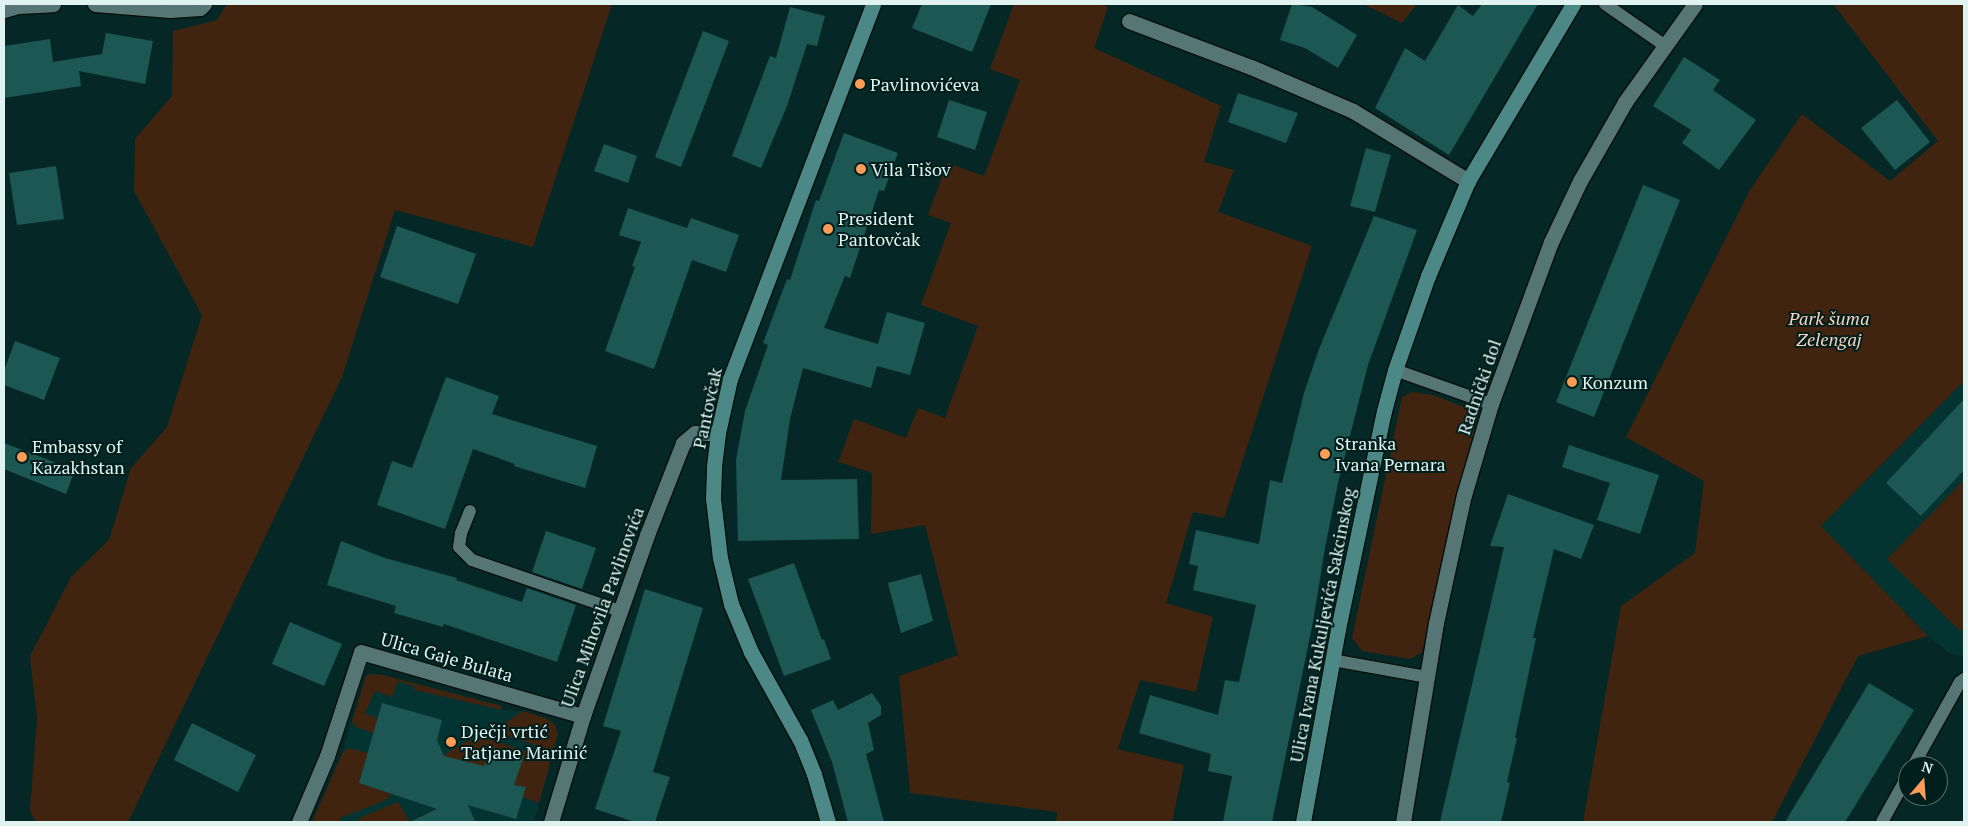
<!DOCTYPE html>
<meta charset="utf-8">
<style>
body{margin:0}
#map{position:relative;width:1968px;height:826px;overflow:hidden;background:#052826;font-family:"PT Serif",serif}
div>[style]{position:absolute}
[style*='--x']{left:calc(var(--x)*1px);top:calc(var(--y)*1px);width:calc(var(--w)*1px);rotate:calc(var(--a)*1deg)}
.built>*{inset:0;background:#043432}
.green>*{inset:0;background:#41240f}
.building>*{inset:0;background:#1c5754}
.roads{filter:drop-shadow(1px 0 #000f0e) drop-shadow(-1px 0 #000f0e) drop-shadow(0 1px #000f0e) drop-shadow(0 -1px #000f0e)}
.lane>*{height:12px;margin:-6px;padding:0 6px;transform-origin:6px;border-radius:6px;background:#557674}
.street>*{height:15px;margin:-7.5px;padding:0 7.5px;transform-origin:7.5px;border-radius:7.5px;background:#557674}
.secondary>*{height:15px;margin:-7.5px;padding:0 7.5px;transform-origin:7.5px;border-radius:7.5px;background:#4c8885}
.dots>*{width:14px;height:14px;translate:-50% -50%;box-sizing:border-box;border:2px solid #001e1c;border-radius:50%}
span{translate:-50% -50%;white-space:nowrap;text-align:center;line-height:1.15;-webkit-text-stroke:4px #001e1c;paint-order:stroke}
.poi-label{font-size:18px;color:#e1f3f1}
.left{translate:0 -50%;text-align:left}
.park-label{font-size:18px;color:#fbd5bd;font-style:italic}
.street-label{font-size:18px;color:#e1f3f1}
.frame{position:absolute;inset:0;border:5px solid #e1f3f1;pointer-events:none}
.north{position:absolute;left:1898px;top:756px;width:50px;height:50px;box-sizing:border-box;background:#001e1c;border:1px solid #5a7371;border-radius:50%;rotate:18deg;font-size:14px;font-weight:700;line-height:20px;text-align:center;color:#e1f3f1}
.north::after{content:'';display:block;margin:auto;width:18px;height:22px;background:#fd9c57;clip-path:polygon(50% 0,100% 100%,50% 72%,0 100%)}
</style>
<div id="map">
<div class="built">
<div style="clip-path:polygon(1964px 381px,1964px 656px,1949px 653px,1928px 636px,1821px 526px)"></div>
<div style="clip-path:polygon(370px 674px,383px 675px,502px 706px,501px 710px,523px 711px,552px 721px,558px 734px,534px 822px,312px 822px,341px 757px,366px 676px)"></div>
</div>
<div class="green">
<div style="clip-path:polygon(227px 4px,612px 4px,533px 247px,395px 210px,342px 377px,128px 822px,36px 822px,30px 811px,37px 718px,30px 656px,71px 577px,109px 540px,131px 468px,167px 427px,202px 315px,134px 191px,135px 139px,172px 96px,173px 31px,217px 20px)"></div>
<div style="clip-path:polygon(1014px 4px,1100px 4px,1108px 7px,1094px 48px,1221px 106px,1204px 162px,1234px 170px,1218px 212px,1312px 246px,1224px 518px,1193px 512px,1166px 603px,1213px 617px,1196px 692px,1140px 680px,1118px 749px,1184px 765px,1172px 822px,1056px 822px,1057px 812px,910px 793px,899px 676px,958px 655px,925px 525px,871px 534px,872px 473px,838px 462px,854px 419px,906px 438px,918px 408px,945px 418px,978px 326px,921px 305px,951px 223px,928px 215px,947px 163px,984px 176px,1020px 80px,990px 69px)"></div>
<div style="clip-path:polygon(1363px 4px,1417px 4px,1402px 23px)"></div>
<div style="clip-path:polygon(1833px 4px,1964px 4px,1964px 381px,1821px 526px,1928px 636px,1858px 656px,1772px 822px,1583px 822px,1621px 606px,1695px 553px,1704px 481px,1626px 437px,1750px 190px,1802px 114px,1890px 181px,1938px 141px)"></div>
<div style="clip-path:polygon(1412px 392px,1433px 395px,1464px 407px,1475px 423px,1474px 444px,1455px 499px,1422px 652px,1410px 659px,1362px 651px,1352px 638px,1402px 397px)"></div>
<div style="clip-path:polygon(1964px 480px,1964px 628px,1960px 631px,1887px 559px)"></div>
<div style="clip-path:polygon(370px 674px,383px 675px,502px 706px,501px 710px,415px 690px,413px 686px,398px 681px,392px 697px,375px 691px,365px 713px,378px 719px,374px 733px,356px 727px,352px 721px,366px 676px)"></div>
<div style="clip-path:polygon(523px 711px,546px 718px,555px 725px,558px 734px,553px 751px,492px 731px)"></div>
<div style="clip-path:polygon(478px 738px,493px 740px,551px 760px,539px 803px,523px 797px,526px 787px,514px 785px,523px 756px,491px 747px,484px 766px,448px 765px,444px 755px,463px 743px)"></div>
<div style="clip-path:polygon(349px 748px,368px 753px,359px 783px,392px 794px,384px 801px,340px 818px,340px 822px,312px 822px,343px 752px)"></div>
<div style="clip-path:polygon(398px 802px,410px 822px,360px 822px,359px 818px)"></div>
</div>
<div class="building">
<div style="clip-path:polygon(922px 4px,991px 4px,972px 52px,912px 28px)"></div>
<div style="clip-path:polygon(1292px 4px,1312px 7px,1357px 35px,1338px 68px,1305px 48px,1280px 40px)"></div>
<div style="clip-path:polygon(1482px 4px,1538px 4px,1449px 155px,1375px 108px,1405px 48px,1425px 61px,1458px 5px,1473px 16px)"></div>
<div style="clip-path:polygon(790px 7px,825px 16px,817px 46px,807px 44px,787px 106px,761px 168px,732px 156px,770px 56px,776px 58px)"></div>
<div style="clip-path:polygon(703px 31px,729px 41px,681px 167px,655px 157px)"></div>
<div style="clip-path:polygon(106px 33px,153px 41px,145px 84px,79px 71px,81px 86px,4px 98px,4px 46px,50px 39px,53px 62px,102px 54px)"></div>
<div style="clip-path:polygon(1684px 57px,1720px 80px,1713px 90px,1756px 120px,1719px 170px,1682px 143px,1691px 130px,1653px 106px)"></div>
<div style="clip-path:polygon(1238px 93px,1298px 113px,1286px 143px,1228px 122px)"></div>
<div style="clip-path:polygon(949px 100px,987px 112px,975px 150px,937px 137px)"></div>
<div style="clip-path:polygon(1897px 100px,1930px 142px,1895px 170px,1861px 128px)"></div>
<div style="clip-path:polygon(844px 133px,898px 153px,884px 191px,879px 190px,850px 278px,845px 276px,824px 328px,878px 344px,887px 312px,925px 323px,910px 375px,877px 366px,871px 388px,803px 368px,790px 419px,781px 480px,857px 479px,859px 539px,738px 541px,736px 460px,745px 411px,768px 345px,763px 343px,787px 279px,790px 280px,816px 200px,819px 201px)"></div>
<div style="clip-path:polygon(604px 144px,637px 156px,628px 183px,594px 171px)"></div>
<div style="clip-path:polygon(1366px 148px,1391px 155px,1375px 212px,1350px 206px)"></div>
<div style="clip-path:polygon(56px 166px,64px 219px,17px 225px,9px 173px)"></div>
<div style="clip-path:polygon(1643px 185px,1680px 200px,1594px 417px,1556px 402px)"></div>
<div style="clip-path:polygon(628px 208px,687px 228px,691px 218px,739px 235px,726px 272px,692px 260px,654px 369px,605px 351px,635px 267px,632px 266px,641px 242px,619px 235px)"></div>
<div style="clip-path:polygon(1374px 216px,1417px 230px,1368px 365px,1338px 483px,1325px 548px,1313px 622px,1272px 822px,1223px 822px,1232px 776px,1208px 771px,1211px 754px,1139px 733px,1150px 695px,1218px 715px,1225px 680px,1239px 682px,1256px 605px,1193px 590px,1198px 566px,1189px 564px,1196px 530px,1259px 544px,1270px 480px,1282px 483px,1304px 393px,1319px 349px)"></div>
<div style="clip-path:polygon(397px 226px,476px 254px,458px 304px,380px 277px)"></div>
<div style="clip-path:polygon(15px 341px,60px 358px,44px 400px,4px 385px,4px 371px)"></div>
<div style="clip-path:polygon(446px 377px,499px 396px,492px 414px,597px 446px,585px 488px,514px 466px,515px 464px,473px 449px,445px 529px,377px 505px,392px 461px,412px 468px)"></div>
<div style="clip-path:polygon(1964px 399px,1964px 470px,1921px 516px,1886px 483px)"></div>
<div style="clip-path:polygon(4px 443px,75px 470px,66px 494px,4px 469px)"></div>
<div style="clip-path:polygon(1569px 445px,1659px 475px,1640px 534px,1597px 520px,1610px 483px,1562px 467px)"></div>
<div style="clip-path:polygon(1508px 494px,1594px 525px,1581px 559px,1554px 549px,1533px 638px,1536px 638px,1515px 738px,1517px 738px,1507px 782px,1510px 783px,1501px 822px,1440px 822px,1504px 547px,1490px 546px)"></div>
<div style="clip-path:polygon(546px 531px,596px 548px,582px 589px,532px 572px)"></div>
<div style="clip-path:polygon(341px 541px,385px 558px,457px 578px,456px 580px,522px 602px,527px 588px,576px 605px,557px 662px,444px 624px,443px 627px,394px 613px,396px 606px,327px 585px)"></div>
<div style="clip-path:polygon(794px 563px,822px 640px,824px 639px,831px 659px,784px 676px,748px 579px)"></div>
<div style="clip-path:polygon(921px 574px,933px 621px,901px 633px,888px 583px)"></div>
<div style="clip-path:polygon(645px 589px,703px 608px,653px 772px,670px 777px,655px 822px,635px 822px,595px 809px,621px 731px,603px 726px)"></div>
<div style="clip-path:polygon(290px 622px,342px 644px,324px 686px,272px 664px)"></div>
<div style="clip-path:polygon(1869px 683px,1914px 710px,1845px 822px,1785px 822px)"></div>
<div style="clip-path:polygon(872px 693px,881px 706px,881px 715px,868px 723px,874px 750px,866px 754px,884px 822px,848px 822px,832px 762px,811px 710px,833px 700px,838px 710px)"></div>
<div style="clip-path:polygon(382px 703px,442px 720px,437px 740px,444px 756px,484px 766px,491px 747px,524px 756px,514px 785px,526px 787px,516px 819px,468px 805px,475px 822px,410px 822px,437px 809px,359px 783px)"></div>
<div style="clip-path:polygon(192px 723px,256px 755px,238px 792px,174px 760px)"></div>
</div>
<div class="roads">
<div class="lane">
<div style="--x:1605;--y:4;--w:72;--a:34.8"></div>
<div style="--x:1395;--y:370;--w:102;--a:19.5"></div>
<div style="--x:470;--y:511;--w:24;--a:112"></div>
<div style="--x:461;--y:533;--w:14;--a:98"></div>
<div style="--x:459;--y:547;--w:18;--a:45"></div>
<div style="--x:472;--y:560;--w:157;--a:19"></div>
<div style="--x:1332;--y:660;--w:97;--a:10.1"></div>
<div style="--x:1913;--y:766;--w:96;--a:-60.8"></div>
<div style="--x:1960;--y:682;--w:5;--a:-37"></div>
<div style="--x:1882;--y:822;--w:54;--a:-61"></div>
</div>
<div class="street">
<div style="--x:95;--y:4;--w:75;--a:4.6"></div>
<div style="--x:170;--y:10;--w:30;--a:-4"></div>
<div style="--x:200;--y:8;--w:6;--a:-45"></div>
<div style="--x:4;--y:10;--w:15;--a:-16"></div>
<div style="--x:18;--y:6;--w:35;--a:-3"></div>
<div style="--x:1129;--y:21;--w:130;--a:20.7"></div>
<div style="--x:1251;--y:67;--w:111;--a:23.3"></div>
<div style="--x:1353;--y:111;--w:135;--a:31.3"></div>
<div style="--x:299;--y:822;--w:72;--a:-67"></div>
<div style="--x:327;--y:756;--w:109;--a:-71.9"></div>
<div style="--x:361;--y:652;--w:231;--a:16.1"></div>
<div style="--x:551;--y:822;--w:111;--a:-73.2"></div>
<div style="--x:583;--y:716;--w:192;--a:-70.5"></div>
<div style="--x:647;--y:535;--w:99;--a:-68.6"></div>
<div style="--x:683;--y:443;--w:16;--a:-40"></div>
<div style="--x:695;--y:433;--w:23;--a:0"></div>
<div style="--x:1403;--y:822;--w:202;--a:-80.6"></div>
<div style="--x:1436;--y:623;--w:131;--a:-77.7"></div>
<div style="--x:1464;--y:495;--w:95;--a:-73.5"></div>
<div style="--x:1491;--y:404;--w:173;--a:-69.7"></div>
<div style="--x:1551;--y:242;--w:68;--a:-64.6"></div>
<div style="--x:1580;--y:181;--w:91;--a:-60.3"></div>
<div style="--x:1625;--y:102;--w:120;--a:-54.5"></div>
</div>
<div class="secondary">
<div style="--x:828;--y:822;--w:50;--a:-106.3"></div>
<div style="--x:814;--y:774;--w:37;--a:-112"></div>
<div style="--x:800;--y:740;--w:101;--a:-119.1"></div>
<div style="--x:751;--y:652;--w:52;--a:-112.6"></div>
<div style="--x:731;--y:604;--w:47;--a:-103.4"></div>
<div style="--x:720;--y:558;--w:60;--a:-96.7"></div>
<div style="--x:713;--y:498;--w:32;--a:-88"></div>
<div style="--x:714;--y:466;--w:33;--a:-83"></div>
<div style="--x:718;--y:433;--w:55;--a:-77.5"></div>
<div style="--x:730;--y:379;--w:401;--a:-69.1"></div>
<div style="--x:1303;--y:822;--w:196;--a:-79.7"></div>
<div style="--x:1338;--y:629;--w:223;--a:-78.1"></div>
<div style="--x:1384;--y:411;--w:42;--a:-75"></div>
<div style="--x:1395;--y:370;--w:100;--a:-70.7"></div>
<div style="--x:1428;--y:276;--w:103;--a:-67.2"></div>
<div style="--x:1468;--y:181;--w:206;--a:-59.3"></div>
</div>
</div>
<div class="dots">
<div style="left:860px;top:84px;background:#fd9c57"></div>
<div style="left:861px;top:169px;background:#fd9c57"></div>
<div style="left:828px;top:229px;background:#fd9c57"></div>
<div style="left:1572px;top:382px;background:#fd9c57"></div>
<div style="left:1325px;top:454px;background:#fd9c57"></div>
<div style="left:22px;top:457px;background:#fd9c57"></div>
<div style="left:451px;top:742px;background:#fd9c57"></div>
</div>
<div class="poi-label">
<span class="left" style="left:870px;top:84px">Pavlinovićeva</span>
<span class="left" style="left:871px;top:169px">Vila Tišov</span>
<span class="left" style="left:838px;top:229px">President<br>Pantovčak</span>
<span class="left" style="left:1582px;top:382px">Konzum</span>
<span class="left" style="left:1335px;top:454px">Stranka<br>Ivana Pernara</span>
<span class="left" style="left:32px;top:457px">Embassy of<br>Kazakhstan</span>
<span class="left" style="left:461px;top:742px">Dječji vrtić<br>Tatjane Marinić</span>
</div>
<div class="park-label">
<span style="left:1829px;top:329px">Park šuma<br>Zelengaj</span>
</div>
<div class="street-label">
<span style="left:1479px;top:387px;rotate:-71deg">Radnički dol</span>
<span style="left:707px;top:408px;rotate:-78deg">Pantovčak</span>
<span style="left:602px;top:607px;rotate:-70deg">Ulica Mihovila Pavlinovića</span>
<span style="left:1322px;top:625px;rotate:-79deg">Ulica Ivana Kukuljevića Sakcinskog</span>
<span style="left:447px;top:657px;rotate:16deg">Ulica Gaje Bulata</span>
</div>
<div class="frame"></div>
<div class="north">N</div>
</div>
